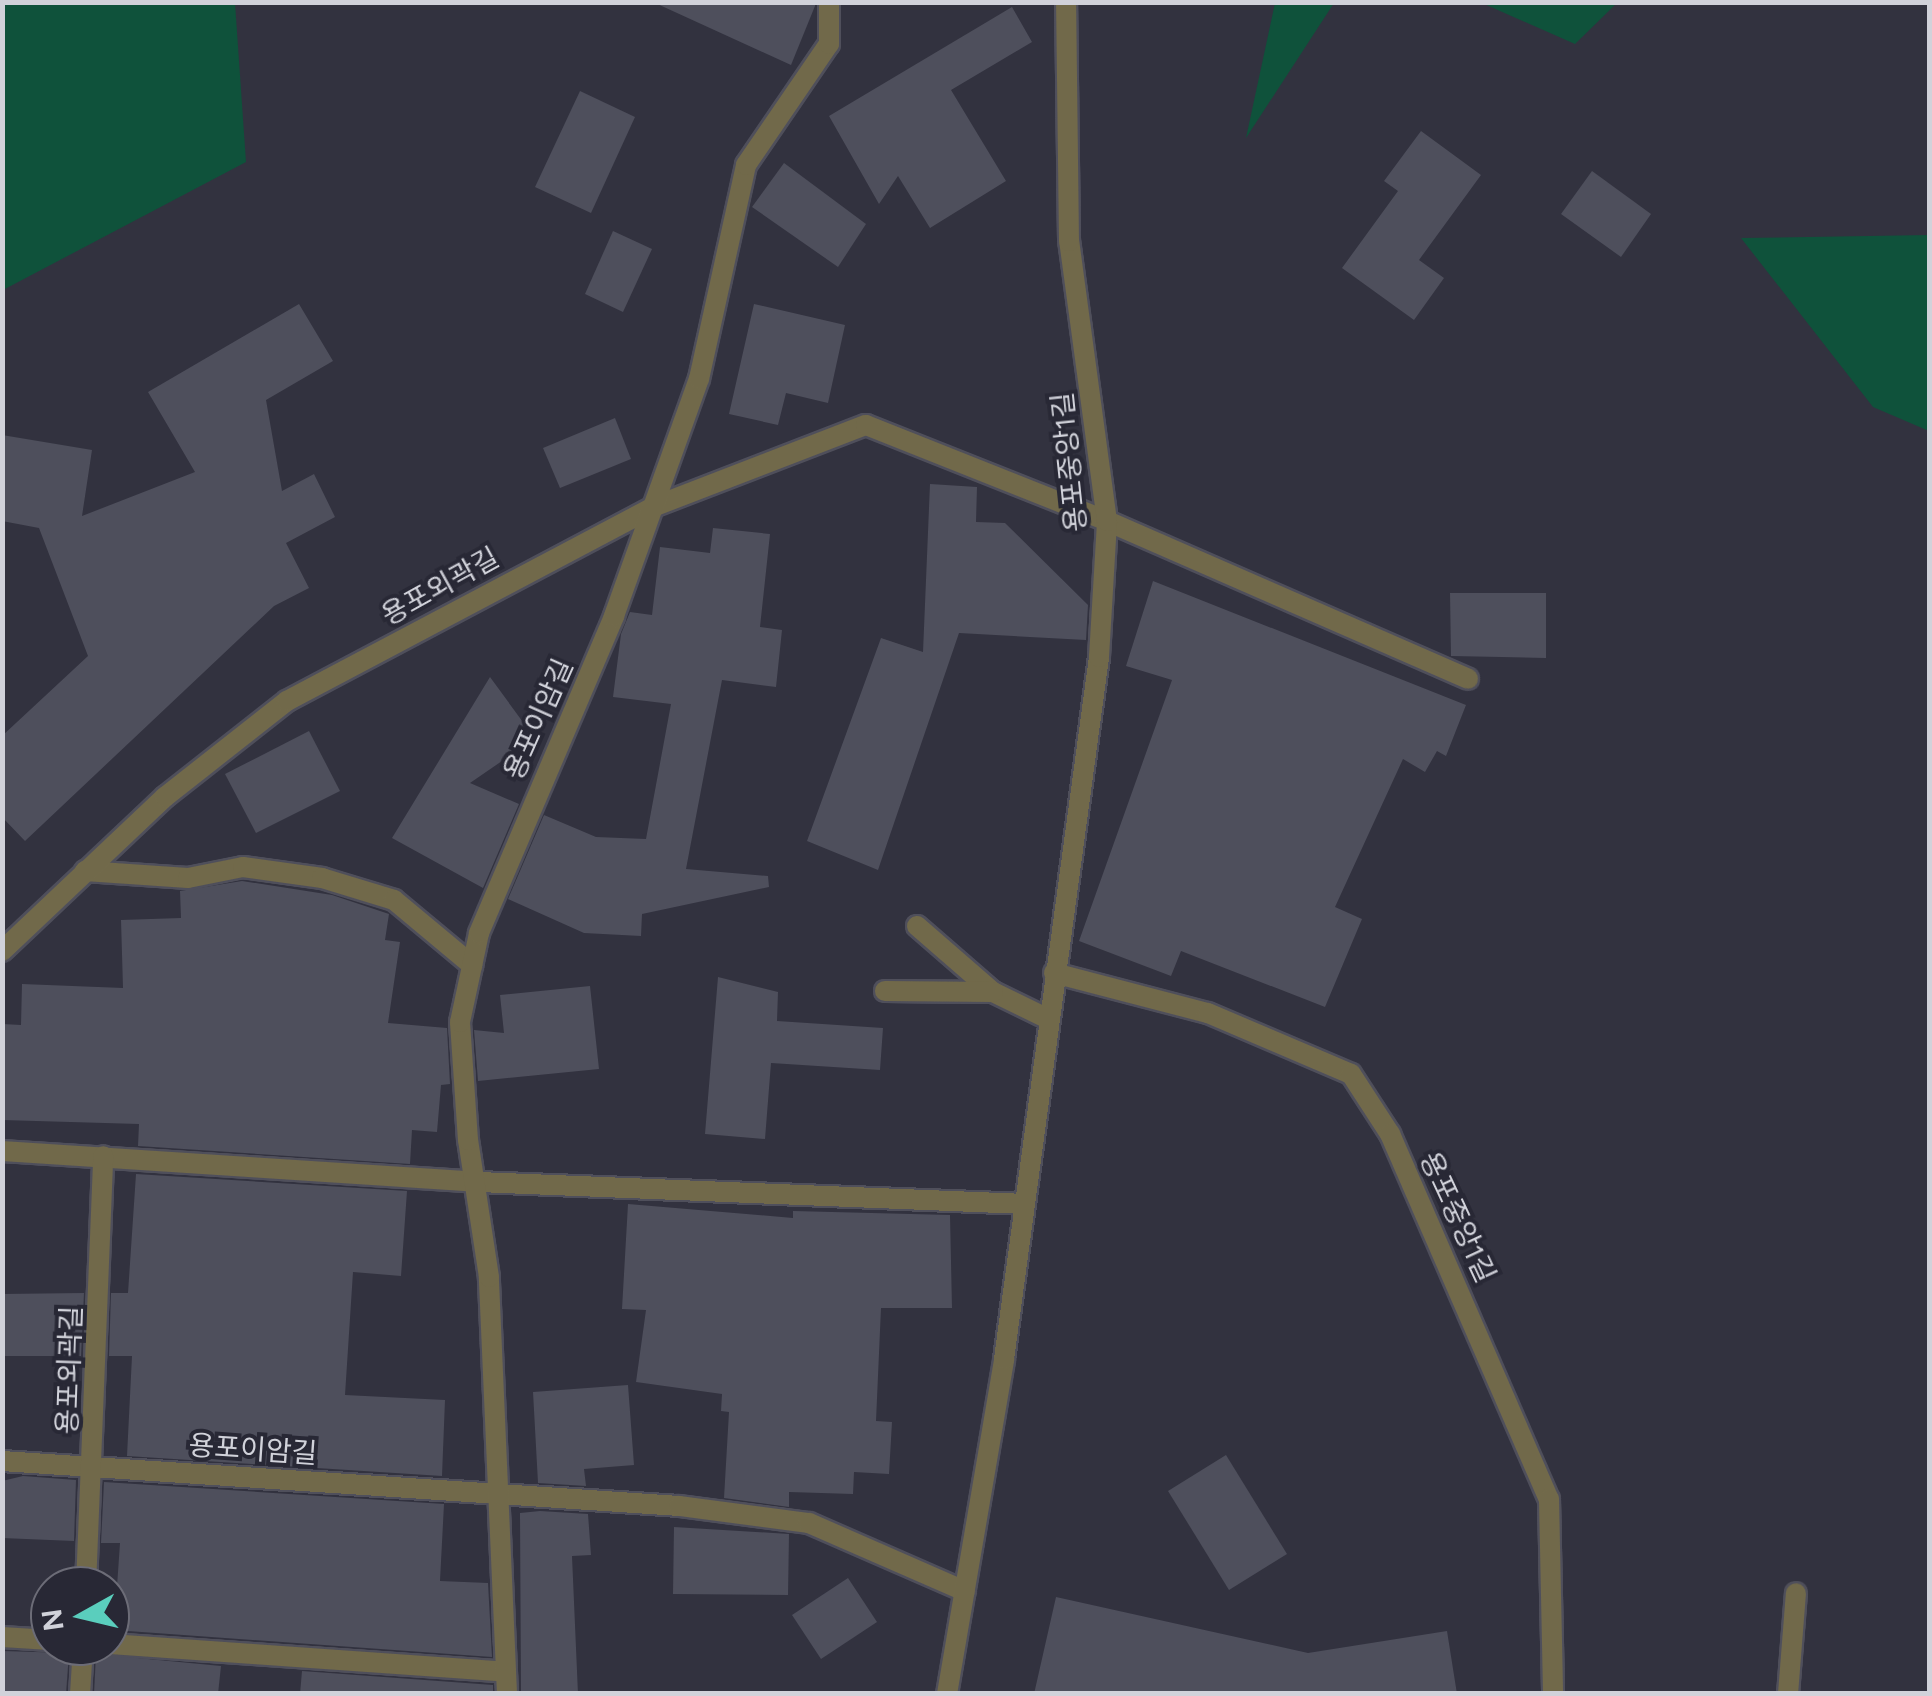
<!DOCTYPE html>
<meta charset="utf-8">
<style>
body{margin:0}
#map{position:relative;width:1932px;height:1696px;overflow:hidden;background:#32323f;font-family:Figtree,"Noto Sans KR",sans-serif}
div>[style]{position:absolute}
[style*='--x']{left:calc(var(--x)*1px);top:calc(var(--y)*1px);width:calc(var(--w)*1px);rotate:calc(var(--a)*1deg)}
.green>*{inset:0;background:#0f523b}
.building>*{inset:0;background:#4e4f5c}
.roads{filter:drop-shadow(2px 0 #4f4f5b) drop-shadow(-2px 0 #4f4f5b) drop-shadow(0 2px #4f4f5b) drop-shadow(0 -2px #4f4f5b)}
.service>*{height:20px;margin:-10px;padding:0 10px;transform-origin:10px;border-radius:10px;background:#71694a}
.minor>*{height:20px;margin:-10px;padding:0 10px;transform-origin:10px;border-radius:10px;background:#71694a}
span{translate:-50% -50%;white-space:nowrap;text-align:center;line-height:1.15;-webkit-text-stroke:8px #282835;paint-order:stroke}
.street-label{font-size:28px;color:#d1d2da}
.frame{position:absolute;inset:0;border:5px solid #d1d2da;pointer-events:none}
.north{position:absolute;left:30px;top:1566px;width:100px;height:100px;box-sizing:border-box;background:#282835;border:2px solid #6c6c77;border-radius:50%;rotate:262deg;font-size:28px;font-weight:700;line-height:40px;text-align:center;color:#d1d2da}
.north::after{content:'';display:block;margin:auto;width:35px;height:45px;background:#5acebd;clip-path:polygon(50% 0,100% 100%,50% 72%,0 100%)}
</style>
<div id="map">
<div class="green">
<div style="clip-path:polygon(3px 2px,235px 3px,246px 162px,3px 290px)"></div>
<div style="clip-path:polygon(1275px 3px,1334px 3px,1246px 138px)"></div>
<div style="clip-path:polygon(1482px 3px,1617px 3px,1575px 44px)"></div>
<div style="clip-path:polygon(1929px 235px,1930px 235px,1929px 431px,1873px 407px,1741px 238px)"></div>
</div>
<div class="building">
<div style="clip-path:polygon(653px 2px,815px 2px,815px 6px,791px 65px)"></div>
<div style="clip-path:polygon(1012px 7px,1032px 42px,951px 90px,1006px 181px,930px 228px,898px 176px,879px 204px,829px 116px)"></div>
<div style="clip-path:polygon(580px 91px,635px 117px,591px 213px,535px 187px)"></div>
<div style="clip-path:polygon(1421px 131px,1481px 175px,1419px 260px,1444px 278px,1414px 320px,1342px 268px,1398px 191px,1384px 181px)"></div>
<div style="clip-path:polygon(784px 163px,866px 224px,838px 267px,752px 207px)"></div>
<div style="clip-path:polygon(1592px 171px,1651px 214px,1621px 257px,1561px 214px)"></div>
<div style="clip-path:polygon(613px 231px,652px 249px,623px 312px,585px 294px)"></div>
<div style="clip-path:polygon(299px 304px,333px 361px,266px 400px,282px 491px,314px 474px,335px 517px,286px 543px,309px 588px,274px 606px,25px 841px,2px 817px,2px 736px,88px 656px,39px 528px,2px 521px,2px 435px,92px 450px,82px 516px,195px 472px,148px 392px)"></div>
<div style="clip-path:polygon(754px 304px,845px 325px,828px 403px,786px 393px,778px 425px,729px 414px)"></div>
<div style="clip-path:polygon(615px 418px,631px 459px,560px 488px,543px 448px)"></div>
<div style="clip-path:polygon(930px 484px,977px 487px,976px 522px,1005px 523px,1088px 605px,1086px 640px,959px 633px,878px 870px,807px 841px,881px 638px,923px 652px)"></div>
<div style="clip-path:polygon(713px 528px,770px 534px,760px 627px,782px 630px,776px 687px,722px 680px,686px 869px,768px 876px,769px 887px,642px 914px,641px 936px,584px 933px,508px 899px,544px 815px,596px 837px,646px 839px,671px 704px,613px 697px,621px 634px,630px 612px,652px 615px,660px 547px,710px 553px)"></div>
<div style="clip-path:polygon(1153px 581px,1466px 705px,1446px 756px,1437px 751px,1425px 772px,1403px 759px,1335px 907px,1362px 919px,1325px 1007px,1181px 951px,1171px 976px,1079px 941px,1172px 680px,1126px 666px)"></div>
<div style="clip-path:polygon(1450px 593px,1546px 593px,1546px 658px,1451px 656px)"></div>
<div style="clip-path:polygon(490px 677px,528px 729px,515px 738px,518px 750px,470px 783px,519px 804px,483px 888px,392px 838px)"></div>
<div style="clip-path:polygon(309px 731px,340px 791px,256px 833px,225px 774px)"></div>
<div style="clip-path:polygon(242px 881px,332px 895px,389px 914px,385px 940px,400px 942px,388px 1023px,447px 1028px,450px 1084px,441px 1085px,437px 1132px,412px 1130px,410px 1164px,138px 1146px,139px 1124px,2px 1120px,2px 1024px,21px 1025px,22px 984px,123px 988px,121px 920px,181px 918px,180px 891px)"></div>
<div style="clip-path:polygon(718px 977px,778px 992px,777px 1021px,883px 1028px,880px 1070px,771px 1063px,765px 1139px,705px 1134px)"></div>
<div style="clip-path:polygon(590px 986px,599px 1069px,478px 1081px,474px 1030px,504px 1033px,500px 995px)"></div>
<div style="clip-path:polygon(136px 1174px,407px 1191px,401px 1276px,353px 1272px,345px 1395px,445px 1400px,442px 1476px,127px 1456px,132px 1356px,109px 1356px,111px 1293px,128px 1293px)"></div>
<div style="clip-path:polygon(628px 1204px,793px 1218px,793px 1211px,950px 1215px,952px 1308px,881px 1308px,876px 1421px,892px 1422px,889px 1474px,854px 1472px,853px 1494px,789px 1492px,789px 1507px,724px 1498px,729px 1412px,721px 1411px,722px 1394px,636px 1382px,646px 1310px,622px 1309px)"></div>
<div style="clip-path:polygon(84px 1293px,81px 1356px,2px 1356px,2px 1294px)"></div>
<div style="clip-path:polygon(628px 1385px,634px 1465px,584px 1469px,586px 1486px,538px 1483px,533px 1392px)"></div>
<div style="clip-path:polygon(1226px 1455px,1287px 1554px,1229px 1590px,1168px 1491px)"></div>
<div style="clip-path:polygon(23px 1476px,76px 1480px,74px 1541px,2px 1538px,2px 1481px)"></div>
<div style="clip-path:polygon(104px 1482px,444px 1504px,440px 1581px,488px 1583px,492px 1657px,114px 1630px,120px 1543px,101px 1543px)"></div>
<div style="clip-path:polygon(540px 1511px,588px 1514px,591px 1555px,572px 1556px,578px 1694px,521px 1694px,520px 1513px)"></div>
<div style="clip-path:polygon(674px 1527px,789px 1534px,788px 1595px,673px 1594px)"></div>
<div style="clip-path:polygon(848px 1578px,877px 1622px,821px 1659px,792px 1615px)"></div>
<div style="clip-path:polygon(1056px 1597px,1308px 1653px,1447px 1631px,1457px 1694px,1034px 1694px)"></div>
<div style="clip-path:polygon(2px 1651px,69px 1653px,66px 1694px,2px 1694px)"></div>
<div style="clip-path:polygon(96px 1654px,221px 1666px,218px 1694px,94px 1694px)"></div>
<div style="clip-path:polygon(302px 1671px,493px 1685px,493px 1694px,300px 1694px)"></div>
</div>
<div class="roads">
<div class="service">
<div style="--x:2;--y:1461;--w:678;--a:3.8"></div>
<div style="--x:679;--y:1506;--w:131;--a:7.5"></div>
<div style="--x:809;--y:1523;--w:170;--a:23.6"></div>
<div style="--x:2;--y:1637;--w:48;--a:3.6"></div>
<div style="--x:110;--y:1644;--w:397;--a:4"></div>
</div>
<div class="minor">
<div style="--x:85;--y:871;--w:103;--a:3.9"></div>
<div style="--x:188;--y:878;--w:56;--a:-11.3"></div>
<div style="--x:243;--y:867;--w:80;--a:7.9"></div>
<div style="--x:322;--y:878;--w:75;--a:17"></div>
<div style="--x:394;--y:900;--w:102;--a:39.8"></div>
<div style="--x:917;--y:926;--w:101;--a:41"></div>
<div style="--x:993;--y:992;--w:61;--a:26.1"></div>
<div style="--x:2;--y:951;--w:224;--a:-43.4"></div>
<div style="--x:165;--y:797;--w:155;--a:-38.2"></div>
<div style="--x:287;--y:701;--w:414;--a:-27.9"></div>
<div style="--x:653;--y:507;--w:228;--a:-21.1"></div>
<div style="--x:866;--y:425;--w:259;--a:21.7"></div>
<div style="--x:1107;--y:521;--w:394;--a:23.6"></div>
<div style="--x:1054;--y:973;--w:159;--a:14.6"></div>
<div style="--x:1208;--y:1013;--w:155;--a:23.1"></div>
<div style="--x:1351;--y:1074;--w:72;--a:57"></div>
<div style="--x:1390;--y:1134;--w:398;--a:66.5"></div>
<div style="--x:1549;--y:1499;--w:195;--a:88.8"></div>
<div style="--x:885;--y:991;--w:108;--a:0.5"></div>
<div style="--x:2;--y:1151;--w:477;--a:3.7"></div>
<div style="--x:478;--y:1182;--w:547;--a:2.3"></div>
<div style="--x:86;--y:1586;--w:430;--a:-87.7"></div>
<div style="--x:80;--y:1694;--w:48;--a:-86.4"></div>
<div style="--x:507;--y:1694;--w:417;--a:-92.5"></div>
<div style="--x:489;--y:1277;--w:139;--a:-98.7"></div>
<div style="--x:468;--y:1140;--w:118;--a:-93.9"></div>
<div style="--x:460;--y:1022;--w:91;--a:-77.9"></div>
<div style="--x:479;--y:933;--w:345;--a:-66.9"></div>
<div style="--x:614;--y:616;--w:252;--a:-70.3"></div>
<div style="--x:699;--y:379;--w:219;--a:-77.6"></div>
<div style="--x:746;--y:165;--w:147;--a:-55.6"></div>
<div style="--x:829;--y:44;--w:42;--a:-90"></div>
<div style="--x:947;--y:1694;--w:340;--a:-80.3"></div>
<div style="--x:1004;--y:1359;--w:708;--a:-82.29"></div>
<div style="--x:1099;--y:657;--w:136;--a:-86.6"></div>
<div style="--x:1107;--y:521;--w:283;--a:-97.7"></div>
<div style="--x:1069;--y:241;--w:239;--a:-90.7"></div>
<div style="--x:1788;--y:1694;--w:101;--a:-85.5"></div>
</div>
</div>
<div class="street-label">
<span style="left:1069px;top:462px;rotate:-96deg">용포중앙1길</span>
<span style="left:440px;top:586px;rotate:-29deg">용포외곽길</span>
<span style="left:538px;top:719px;rotate:-66deg">용포이암길</span>
<span style="left:1458px;top:1217px;rotate:65deg">용포중앙1길</span>
<span style="left:69px;top:1370px;rotate:-88deg">용포외곽길</span>
<span style="left:253px;top:1449px;rotate:4deg">용포이암길</span>
</div>
<div class="frame"></div>
<div class="north">N</div>
</div>
